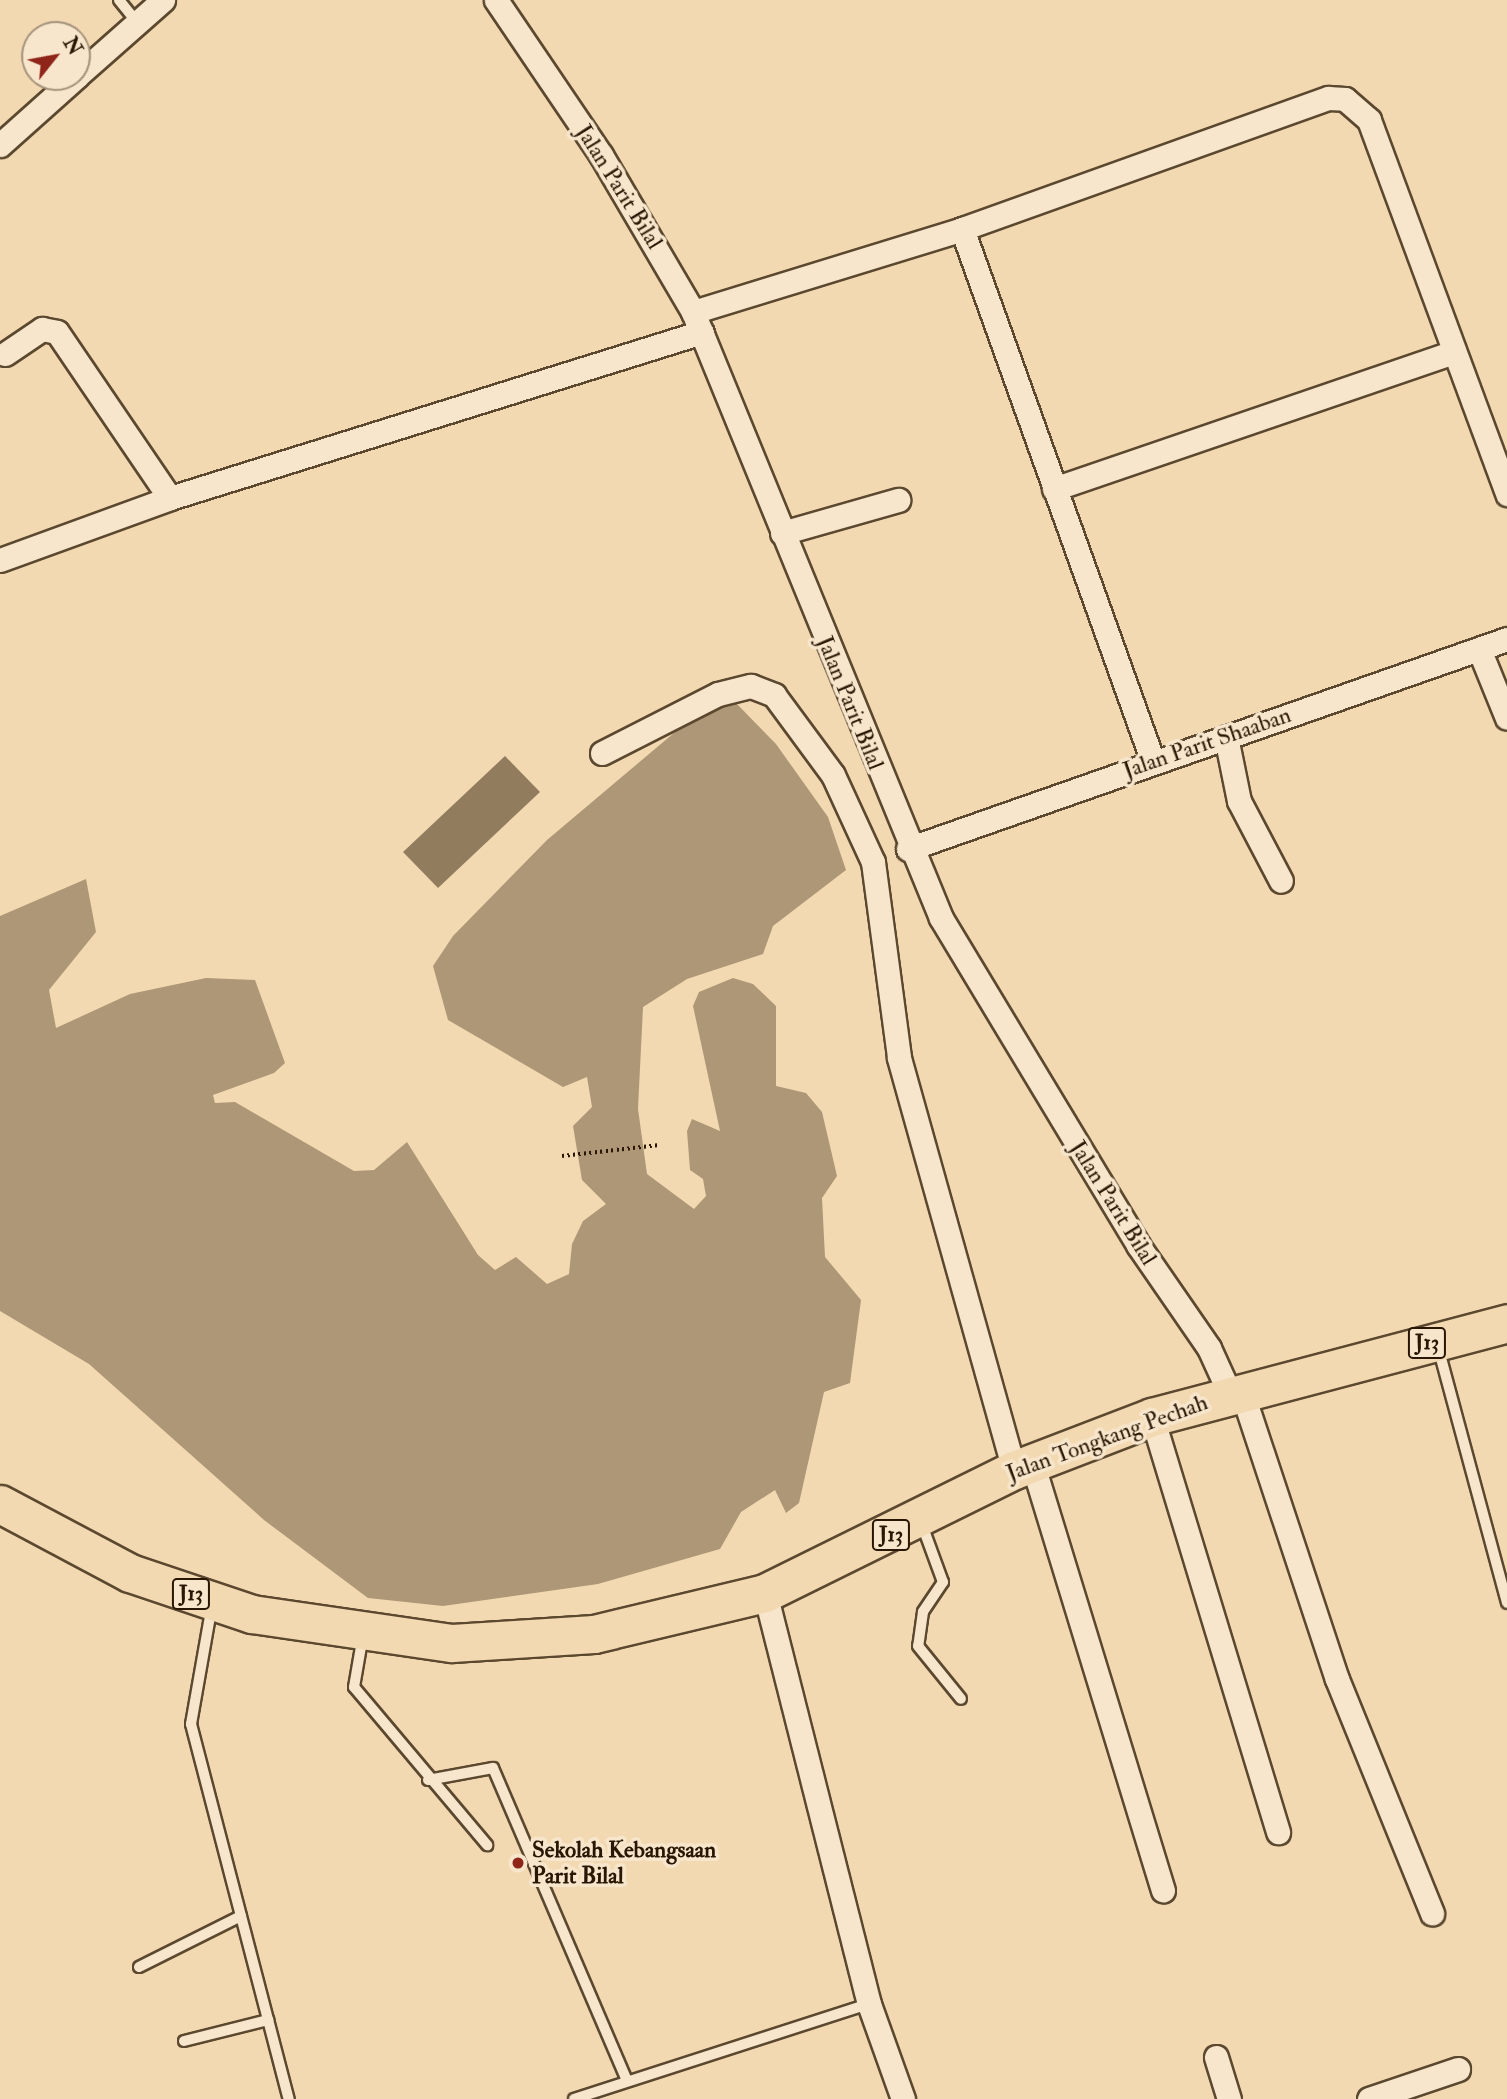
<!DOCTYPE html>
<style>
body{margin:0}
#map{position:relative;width:1507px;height:2099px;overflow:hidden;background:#f2d9b1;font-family:"IM FELL Double Pica",serif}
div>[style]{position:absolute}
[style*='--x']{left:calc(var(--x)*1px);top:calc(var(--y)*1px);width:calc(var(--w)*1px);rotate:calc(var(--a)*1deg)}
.water>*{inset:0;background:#ae9776}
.building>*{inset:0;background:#927c5e}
.path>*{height:3.5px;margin-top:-1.75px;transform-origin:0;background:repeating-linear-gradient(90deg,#291704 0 2px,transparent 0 5.5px)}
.roads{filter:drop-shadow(2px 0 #5b482f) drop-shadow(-2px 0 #5b482f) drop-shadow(0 2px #5b482f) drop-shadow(0 -2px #5b482f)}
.lane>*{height:10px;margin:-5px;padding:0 5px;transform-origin:5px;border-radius:5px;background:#f7e6cc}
.street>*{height:23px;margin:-11.5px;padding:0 11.5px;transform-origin:11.5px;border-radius:11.5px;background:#f7e6cc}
.primary>*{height:37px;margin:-18.5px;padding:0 18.5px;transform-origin:18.5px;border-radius:18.5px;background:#f2d9b1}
.dots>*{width:19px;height:19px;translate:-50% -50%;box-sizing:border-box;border:4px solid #f7e6cc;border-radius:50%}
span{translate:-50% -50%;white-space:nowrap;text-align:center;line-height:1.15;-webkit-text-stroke:7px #f7e6cc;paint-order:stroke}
.shield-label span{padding:2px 5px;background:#f7e6cc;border:2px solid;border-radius:5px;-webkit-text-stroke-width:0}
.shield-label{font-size:21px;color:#291704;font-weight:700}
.street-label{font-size:23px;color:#291704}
.poi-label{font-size:23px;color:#291704;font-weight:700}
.left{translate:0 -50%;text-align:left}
.north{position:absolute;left:21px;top:21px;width:70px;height:70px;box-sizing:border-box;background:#f7e6cc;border:2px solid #a5937c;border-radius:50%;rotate:59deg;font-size:19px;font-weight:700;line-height:28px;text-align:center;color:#291704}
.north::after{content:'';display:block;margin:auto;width:24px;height:32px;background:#8f2418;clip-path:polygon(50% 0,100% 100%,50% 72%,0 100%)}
</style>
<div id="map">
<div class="water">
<div style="clip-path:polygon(735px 702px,776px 744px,828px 817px,846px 870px,773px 926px,763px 954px,687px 979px,643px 1007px,638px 1109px,647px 1174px,694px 1209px,706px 1196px,703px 1179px,690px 1170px,687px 1131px,692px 1119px,720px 1131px,693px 1006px,699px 992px,733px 978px,753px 984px,776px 1006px,776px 1086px,806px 1093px,822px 1112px,837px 1176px,822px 1198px,825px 1257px,861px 1300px,850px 1383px,824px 1392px,799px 1503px,786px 1513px,775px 1490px,741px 1512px,720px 1549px,598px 1584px,443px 1606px,368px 1598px,264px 1520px,89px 1364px,0 1311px,0 916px,86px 879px,96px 932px,49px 990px,56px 1028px,130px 994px,206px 978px,255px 980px,285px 1063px,274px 1073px,213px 1095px,215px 1103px,235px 1102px,354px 1171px,374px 1170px,407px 1142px,478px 1255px,495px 1270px,516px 1257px,547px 1284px,569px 1274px,572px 1244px,583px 1221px,606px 1204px,582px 1180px,573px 1126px,592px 1107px,587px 1077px,563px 1087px,448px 1020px,433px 966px,453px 936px,547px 840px,700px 711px)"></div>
</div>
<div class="building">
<div style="clip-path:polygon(505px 756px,540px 792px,438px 888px,403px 852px)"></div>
</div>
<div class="path">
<div style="--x:562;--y:1156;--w:98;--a:-6.5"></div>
</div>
<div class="roads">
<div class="lane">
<div style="--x:119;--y:0;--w:28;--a:51"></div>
<div style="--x:1438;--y:1347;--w:265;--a:74.9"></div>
<div style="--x:921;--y:1522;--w:64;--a:69.9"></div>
<div style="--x:943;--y:1582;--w:36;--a:124"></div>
<div style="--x:923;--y:1612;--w:34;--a:98"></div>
<div style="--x:918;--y:1646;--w:68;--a:50.9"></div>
<div style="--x:212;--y:1605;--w:121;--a:100"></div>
<div style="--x:191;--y:1724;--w:388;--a:75.4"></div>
<div style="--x:363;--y:1635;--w:53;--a:99.8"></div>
<div style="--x:354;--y:1687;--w:207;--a:49.9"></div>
<div style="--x:428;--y:1780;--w:66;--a:-10.5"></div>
<div style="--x:493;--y:1768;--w:340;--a:66.8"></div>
<div style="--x:139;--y:1967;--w:114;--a:-26.6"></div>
<div style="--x:184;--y:2041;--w:87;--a:-14"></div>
<div style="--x:574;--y:2099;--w:310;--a:-17.9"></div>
</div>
<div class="street">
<div style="--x:496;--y:0;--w:187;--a:55.9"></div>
<div style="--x:601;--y:155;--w:182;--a:59.6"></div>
<div style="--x:693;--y:312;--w:655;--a:67.74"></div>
<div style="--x:941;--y:918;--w:382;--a:58.9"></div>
<div style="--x:1138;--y:1245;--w:125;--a:55.4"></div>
<div style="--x:1209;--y:1348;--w:51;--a:65.5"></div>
<div style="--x:77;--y:76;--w:115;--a:-41.5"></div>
<div style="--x:0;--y:145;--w:102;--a:-41.8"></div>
<div style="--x:962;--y:229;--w:566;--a:70.28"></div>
<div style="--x:693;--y:312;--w:282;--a:-17.1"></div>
<div style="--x:962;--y:229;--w:389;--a:-19.7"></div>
<div style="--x:1328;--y:98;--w:17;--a:3"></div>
<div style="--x:1345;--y:99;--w:32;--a:41"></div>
<div style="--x:1369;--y:120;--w:399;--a:69.7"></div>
<div style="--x:5;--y:354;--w:45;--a:-34"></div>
<div style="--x:42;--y:329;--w:15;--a:11"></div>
<div style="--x:57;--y:332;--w:201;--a:55.8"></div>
<div style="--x:1054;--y:489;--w:420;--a:-18.9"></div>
<div style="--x:782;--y:533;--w:121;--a:-15.9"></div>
<div style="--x:0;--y:560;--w:181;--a:-20"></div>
<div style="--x:170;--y:498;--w:557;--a:-17.33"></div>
<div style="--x:1479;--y:649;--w:74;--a:67.9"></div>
<div style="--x:1226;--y:737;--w:65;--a:78.5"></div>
<div style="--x:1239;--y:801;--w:90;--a:62.3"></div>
<div style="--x:602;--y:753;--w:130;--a:-27"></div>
<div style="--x:718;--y:694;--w:34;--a:-14"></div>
<div style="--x:751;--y:686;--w:25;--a:21"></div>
<div style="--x:774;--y:695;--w:99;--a:53.6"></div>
<div style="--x:833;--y:775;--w:96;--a:65.3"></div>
<div style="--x:873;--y:862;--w:198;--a:82.4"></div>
<div style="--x:899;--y:1058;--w:428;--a:74.4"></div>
<div style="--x:908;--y:849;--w:635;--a:-19.32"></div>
<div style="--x:1241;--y:1389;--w:305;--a:71.7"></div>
<div style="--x:1337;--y:1679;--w:253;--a:67.9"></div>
<div style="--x:1152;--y:1417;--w:434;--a:73.1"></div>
<div style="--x:1032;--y:1462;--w:448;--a:73"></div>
<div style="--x:765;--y:1593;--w:424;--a:75.8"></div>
<div style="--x:869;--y:2004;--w:101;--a:70.3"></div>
<div style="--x:1216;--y:2057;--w:44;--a:72.8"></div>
<div style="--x:1369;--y:2099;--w:94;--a:-18.6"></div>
</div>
<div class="primary">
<div style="--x:0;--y:1504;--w:147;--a:28"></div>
<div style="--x:130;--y:1573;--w:129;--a:18.6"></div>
<div style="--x:252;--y:1614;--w:202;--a:8.3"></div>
<div style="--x:452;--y:1643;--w:142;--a:-3.6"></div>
<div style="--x:594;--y:1634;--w:176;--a:-13.5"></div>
<div style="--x:765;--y:1593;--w:278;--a:-26.3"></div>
<div style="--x:1014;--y:1470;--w:148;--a:-21"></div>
<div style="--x:1152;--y:1417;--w:367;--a:-14.8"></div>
</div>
</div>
<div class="dots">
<div style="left:518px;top:1863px;background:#8f2418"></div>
</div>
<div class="shield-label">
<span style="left:1427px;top:1343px">J13</span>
<span style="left:891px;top:1535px">J13</span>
<span style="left:191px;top:1594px">J13</span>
</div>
<div class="street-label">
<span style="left:619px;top:187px;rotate:58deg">Jalan Parit Bilal</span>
<span style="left:850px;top:703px;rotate:68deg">Jalan Parit Bilal</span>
<span style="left:1207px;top:743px;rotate:-19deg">Jalan Parit Shaaban</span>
<span style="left:1113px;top:1203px;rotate:58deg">Jalan Parit Bilal</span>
<span style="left:1107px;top:1438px;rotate:-20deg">Jalan Tongkang Pechah</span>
</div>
<div class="poi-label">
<span class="left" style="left:532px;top:1863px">Sekolah Kebangsaan<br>Parit Bilal</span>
</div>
<div class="north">N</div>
</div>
